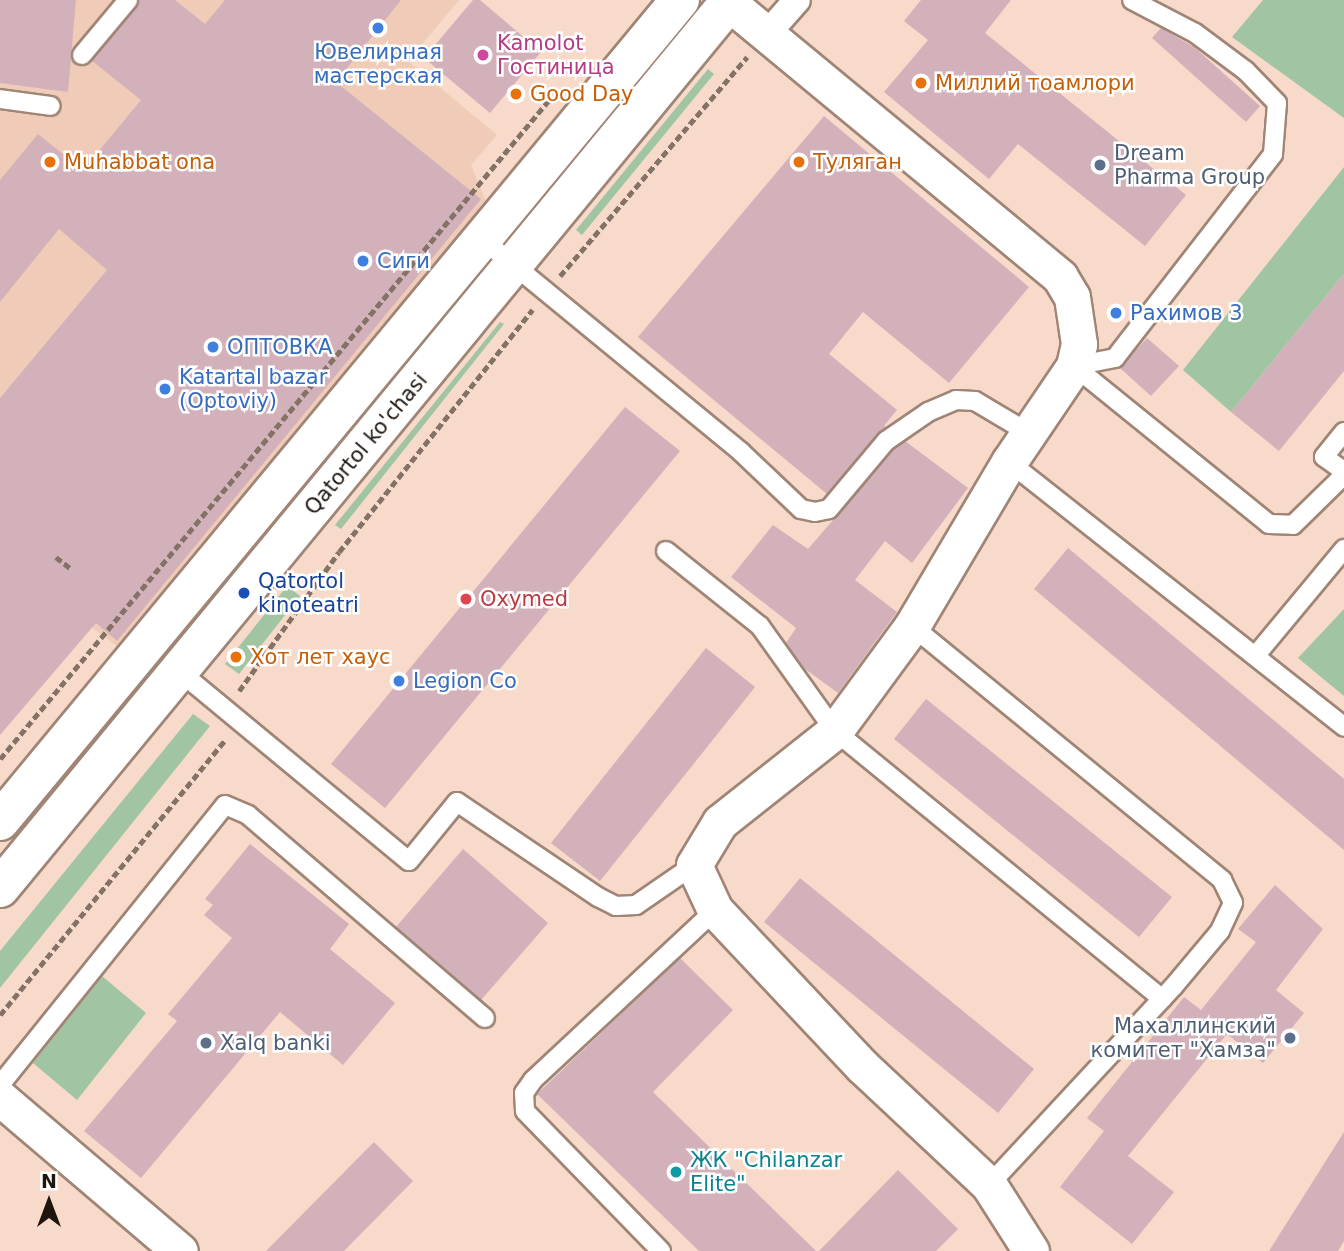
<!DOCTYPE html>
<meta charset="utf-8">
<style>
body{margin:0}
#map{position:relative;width:1344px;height:1251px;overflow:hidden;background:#f7dac9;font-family:"DejaVu Sans",sans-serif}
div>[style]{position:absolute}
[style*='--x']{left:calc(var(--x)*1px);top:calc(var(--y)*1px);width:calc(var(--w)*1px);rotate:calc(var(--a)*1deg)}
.built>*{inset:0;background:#f0ccb8}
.green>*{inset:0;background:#a1c5a2}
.building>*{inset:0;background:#d2b1bb}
.path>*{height:4.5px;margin-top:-2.25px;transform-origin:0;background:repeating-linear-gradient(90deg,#857267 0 7px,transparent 0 10.5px)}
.roads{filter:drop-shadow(2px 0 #a08576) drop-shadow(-2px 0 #a08576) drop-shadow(0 2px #a08576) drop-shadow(0 -2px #a08576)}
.service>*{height:18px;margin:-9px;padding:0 9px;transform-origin:9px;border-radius:9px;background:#fff}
.pedestrian>*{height:26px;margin:-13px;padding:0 13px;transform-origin:13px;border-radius:13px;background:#fff}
.minor>*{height:35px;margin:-17.5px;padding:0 17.5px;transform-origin:17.5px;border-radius:17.5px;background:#fff}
.secondary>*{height:38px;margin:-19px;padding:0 19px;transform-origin:19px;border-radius:19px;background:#fff}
.dots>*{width:19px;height:19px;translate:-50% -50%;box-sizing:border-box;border:4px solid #fff;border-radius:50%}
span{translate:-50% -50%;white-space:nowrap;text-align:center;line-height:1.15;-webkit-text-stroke:5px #fff;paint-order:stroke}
.hotel-label{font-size:21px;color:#b23c85}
.left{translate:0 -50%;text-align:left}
.shop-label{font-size:21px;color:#366cbe}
.food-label{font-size:21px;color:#c56008}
.service-label{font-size:21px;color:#4e5e75}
.right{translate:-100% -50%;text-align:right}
.street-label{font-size:21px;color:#1f150f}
.transit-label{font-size:21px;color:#164399}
.health-label{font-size:21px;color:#be3a42}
.culture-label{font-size:21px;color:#0d838f}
.north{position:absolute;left:14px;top:1167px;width:70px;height:70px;-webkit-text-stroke:5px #fff;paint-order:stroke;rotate:0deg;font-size:19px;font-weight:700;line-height:28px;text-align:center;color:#1f150f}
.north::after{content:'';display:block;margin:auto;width:24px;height:32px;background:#1f150f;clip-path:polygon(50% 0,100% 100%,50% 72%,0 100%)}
</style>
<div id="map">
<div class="built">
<div style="clip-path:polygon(0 0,459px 0,408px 61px,497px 135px,471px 165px,486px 201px,117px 646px,91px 627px,0 581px)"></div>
</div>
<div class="green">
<div style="clip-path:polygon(1263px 0,1344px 0,1344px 118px,1232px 37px)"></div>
<div style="clip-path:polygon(708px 69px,714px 74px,582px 235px,576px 230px)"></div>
<div style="clip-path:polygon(1344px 167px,1344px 274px,1231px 412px,1183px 370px)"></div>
<div style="clip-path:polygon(500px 322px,504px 324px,341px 529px,335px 525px)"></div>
<div style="clip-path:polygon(287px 586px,300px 596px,239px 674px,225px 664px)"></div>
<div style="clip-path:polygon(1344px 609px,1344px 696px,1298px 658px)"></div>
<div style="clip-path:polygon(193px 714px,210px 726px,0 988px,0 951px)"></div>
<div style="clip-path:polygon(102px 976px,146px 1013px,77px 1100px,33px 1063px)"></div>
</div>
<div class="building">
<div style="clip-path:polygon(0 0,76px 0,68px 92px,0 83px)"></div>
<div style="clip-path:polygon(139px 0,175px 0,205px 24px,225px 0,401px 0,336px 82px,481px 199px,117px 641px,96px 623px,0 735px,0 398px,107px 270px,59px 229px,0 302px,0 180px,38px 134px,83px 170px,141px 100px,92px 61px,137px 7px)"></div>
<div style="clip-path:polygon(473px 0,480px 0,541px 52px,490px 113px,424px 58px)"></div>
<div style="clip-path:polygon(921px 0,1011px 0,985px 33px,1186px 195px,1145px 246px,1018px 144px,989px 179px,884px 92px,928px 40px,904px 21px)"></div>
<div style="clip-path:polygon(1161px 28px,1194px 47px,1260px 106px,1246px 122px,1152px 38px)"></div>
<div style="clip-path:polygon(824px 116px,1029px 287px,949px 383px,863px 312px,829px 354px,897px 410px,884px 426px,886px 427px,827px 494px,638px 337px)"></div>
<div style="clip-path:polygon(1344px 274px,1344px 371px,1279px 451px,1231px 412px)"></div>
<div style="clip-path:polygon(1147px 338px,1179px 366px,1151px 396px,1120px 368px)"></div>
<div style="clip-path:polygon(625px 407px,680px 451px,385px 808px,331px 764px)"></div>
<div style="clip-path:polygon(905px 441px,968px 488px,912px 563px,885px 541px,855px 580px,897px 612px,838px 693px,805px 669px,786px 643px,796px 628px,731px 577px,773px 525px,808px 549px,894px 449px)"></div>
<div style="clip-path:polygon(1068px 548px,1344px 779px,1344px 850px,1034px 589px)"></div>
<div style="clip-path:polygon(706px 648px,755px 687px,600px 881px,551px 843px)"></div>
<div style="clip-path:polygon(926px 699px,1172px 897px,1139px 937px,894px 739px)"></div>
<div style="clip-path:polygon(250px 844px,349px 924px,330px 949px,395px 1003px,343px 1065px,280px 1012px,141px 1178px,84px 1131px,177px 1021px,168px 1014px,232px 938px,204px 915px,213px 905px,205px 899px)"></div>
<div style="clip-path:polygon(463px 849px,548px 923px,481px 1000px,396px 927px)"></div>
<div style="clip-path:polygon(800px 878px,1034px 1069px,998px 1113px,764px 922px)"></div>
<div style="clip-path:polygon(1275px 885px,1323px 929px,1276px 990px,1304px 1013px,1263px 1063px,1227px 1034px,1128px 1156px,1174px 1192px,1132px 1244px,1060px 1187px,1104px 1131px,1087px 1118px,1184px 997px,1201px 1010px,1256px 942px,1238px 929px)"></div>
<div style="clip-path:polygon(680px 958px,733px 1010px,653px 1092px,816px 1251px,699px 1251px,537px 1094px)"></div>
<div style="clip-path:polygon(1344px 1132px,1344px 1241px,1338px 1251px,1269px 1251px)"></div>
<div style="clip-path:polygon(374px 1142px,413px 1181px,344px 1251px,266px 1251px)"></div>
<div style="clip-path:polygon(898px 1170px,958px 1229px,936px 1251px,819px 1251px)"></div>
</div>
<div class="path">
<div style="--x:560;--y:276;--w:288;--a:-49.5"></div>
<div style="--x:56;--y:557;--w:18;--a:38"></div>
<div style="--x:239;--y:691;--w:171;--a:-54.3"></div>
<div style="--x:339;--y:552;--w:310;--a:-51.4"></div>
<div style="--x:0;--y:759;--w:858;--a:-50.2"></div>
<div style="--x:0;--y:1015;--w:355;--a:-50.7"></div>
</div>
<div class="roads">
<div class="service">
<div style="--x:82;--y:55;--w:72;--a:-50.1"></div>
<div style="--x:0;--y:99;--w:51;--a:7.8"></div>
<div style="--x:482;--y:239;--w:335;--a:39.4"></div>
<div style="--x:741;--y:452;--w:83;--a:43.5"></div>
<div style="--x:801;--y:509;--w:14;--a:12"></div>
<div style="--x:815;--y:512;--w:14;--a:-12"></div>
<div style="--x:829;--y:509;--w:89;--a:-50"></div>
<div style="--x:886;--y:441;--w:51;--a:-34.6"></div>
<div style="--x:928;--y:412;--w:30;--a:-23"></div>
<div style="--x:956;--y:400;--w:19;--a:3"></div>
<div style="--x:975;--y:401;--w:63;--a:30.7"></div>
<div style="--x:1074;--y:366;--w:42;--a:-11"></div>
<div style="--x:1115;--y:358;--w:258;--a:-52.2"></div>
<div style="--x:1273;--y:154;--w:51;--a:-85.5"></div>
<div style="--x:1277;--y:103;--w:45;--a:-134.1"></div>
<div style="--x:1246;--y:71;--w:64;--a:-143.3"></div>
<div style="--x:1195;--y:33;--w:71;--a:-152.4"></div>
<div style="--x:1074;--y:366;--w:251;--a:39"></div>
<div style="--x:1269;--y:524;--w:24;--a:2"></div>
<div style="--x:1293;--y:525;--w:71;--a:-44.4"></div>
<div style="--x:1344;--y:432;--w:32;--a:129"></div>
<div style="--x:1324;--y:457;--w:24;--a:35"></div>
<div style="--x:1009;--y:462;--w:427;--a:38.3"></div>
<div style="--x:666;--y:551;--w:120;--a:38.6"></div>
<div style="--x:760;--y:626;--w:129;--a:54.5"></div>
<div style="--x:835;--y:731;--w:423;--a:39.3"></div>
<div style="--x:912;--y:626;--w:401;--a:39.3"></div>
<div style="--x:1222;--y:880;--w:25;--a:64"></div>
<div style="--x:1233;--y:903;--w:31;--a:115"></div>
<div style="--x:1220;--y:931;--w:73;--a:130"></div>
<div style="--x:1173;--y:987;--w:270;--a:132.9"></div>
<div style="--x:1256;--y:655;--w:138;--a:-50.3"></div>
<div style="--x:179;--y:671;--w:298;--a:39.6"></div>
<div style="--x:409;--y:861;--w:76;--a:-50.9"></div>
<div style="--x:457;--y:802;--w:170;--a:34"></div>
<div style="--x:598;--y:897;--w:20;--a:27"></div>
<div style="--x:616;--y:906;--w:20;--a:-3"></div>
<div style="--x:636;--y:905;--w:70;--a:-34.6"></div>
<div style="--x:0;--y:1085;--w:359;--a:-51.2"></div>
<div style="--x:225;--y:805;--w:25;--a:23"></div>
<div style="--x:248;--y:815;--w:312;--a:40.6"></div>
<div style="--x:661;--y:1251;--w:195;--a:-134.2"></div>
<div style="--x:525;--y:1111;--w:18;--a:-93"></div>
<div style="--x:524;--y:1093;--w:16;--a:-55"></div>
<div style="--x:533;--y:1080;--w:249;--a:-43"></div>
</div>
<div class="pedestrian">
<div style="--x:767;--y:34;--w:45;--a:-48.6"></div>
</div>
<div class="minor">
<div style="--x:729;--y:3;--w:430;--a:39.6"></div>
<div style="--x:1060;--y:277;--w:23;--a:59"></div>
<div style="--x:1072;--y:297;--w:48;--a:81.5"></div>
<div style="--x:1079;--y:344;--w:23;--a:103"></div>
<div style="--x:1074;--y:366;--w:116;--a:124.1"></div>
<div style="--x:1009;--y:462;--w:191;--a:120.6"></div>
<div style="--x:912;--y:626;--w:130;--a:126.3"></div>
<div style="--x:835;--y:731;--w:147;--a:141.6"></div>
<div style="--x:720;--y:822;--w:50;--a:121.2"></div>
<div style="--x:694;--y:865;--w:50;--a:65"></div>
<div style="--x:715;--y:910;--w:216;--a:46.7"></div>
<div style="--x:863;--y:1067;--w:173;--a:43.1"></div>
<div style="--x:989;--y:1185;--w:78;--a:57.5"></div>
<div style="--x:0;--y:1098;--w:236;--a:40.4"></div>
</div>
<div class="secondary">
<div style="--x:0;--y:821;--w:1066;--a:-50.37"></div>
<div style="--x:0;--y:888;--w:1150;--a:-50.54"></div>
</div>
</div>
<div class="dots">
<div style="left:378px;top:28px;background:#3f7fe0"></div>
<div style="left:483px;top:55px;background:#d1479c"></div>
<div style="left:921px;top:83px;background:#e8710a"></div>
<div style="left:516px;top:94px;background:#e8710a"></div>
<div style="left:50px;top:162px;background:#e8710a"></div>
<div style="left:799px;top:162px;background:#e8710a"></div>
<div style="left:1100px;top:165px;background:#5c6f8a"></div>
<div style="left:363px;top:261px;background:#3f7fe0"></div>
<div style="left:1116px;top:313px;background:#3f7fe0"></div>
<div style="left:213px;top:347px;background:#3f7fe0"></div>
<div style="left:165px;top:389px;background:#3f7fe0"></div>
<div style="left:244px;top:593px;background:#1a4fb4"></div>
<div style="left:466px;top:599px;background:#e0444e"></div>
<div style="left:236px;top:657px;background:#e8710a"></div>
<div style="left:399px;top:681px;background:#3f7fe0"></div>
<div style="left:1290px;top:1038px;background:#5c6f8a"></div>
<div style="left:206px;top:1043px;background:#5c6f8a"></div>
<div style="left:676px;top:1172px;background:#0f9aa8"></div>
</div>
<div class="hotel-label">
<span class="left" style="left:497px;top:55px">Kamolot<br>Гостиница</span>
</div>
<div class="shop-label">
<span style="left:378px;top:64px">Ювелирная<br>мастерская</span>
<span class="left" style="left:377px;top:261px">Сиги</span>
<span class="left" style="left:1130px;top:313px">Рахимов 3</span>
<span class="left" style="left:227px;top:347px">ОПТОВКА</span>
<span class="left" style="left:179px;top:389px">Katartal bazar<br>(Optoviy)</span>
<span class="left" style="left:413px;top:681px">Legion Co</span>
</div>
<div class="food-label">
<span class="left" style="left:935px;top:83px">Миллий тоамлори</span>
<span class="left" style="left:530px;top:94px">Good Day</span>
<span class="left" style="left:64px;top:162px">Muhabbat ona</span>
<span class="left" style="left:813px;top:162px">Туляган</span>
<span class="left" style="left:250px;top:657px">Хот лет хаус</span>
</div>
<div class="service-label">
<span class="left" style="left:1114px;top:165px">Dream<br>Pharma Group</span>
<span class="right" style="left:1276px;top:1038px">Махаллинский<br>комитет "Хамза"</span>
<span class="left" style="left:220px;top:1043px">Xalq banki</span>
</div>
<div class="street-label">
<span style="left:366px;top:444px;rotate:-50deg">Qatortol ko'chasi</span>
</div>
<div class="transit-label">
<span class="left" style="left:258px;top:593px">Qatortol<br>kinoteatri</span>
</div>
<div class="health-label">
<span class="left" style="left:480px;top:599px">Oxymed</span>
</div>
<div class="culture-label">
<span class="left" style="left:690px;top:1172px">ЖК "Chilanzar<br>Elite"</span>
</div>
<div class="north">N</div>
</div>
